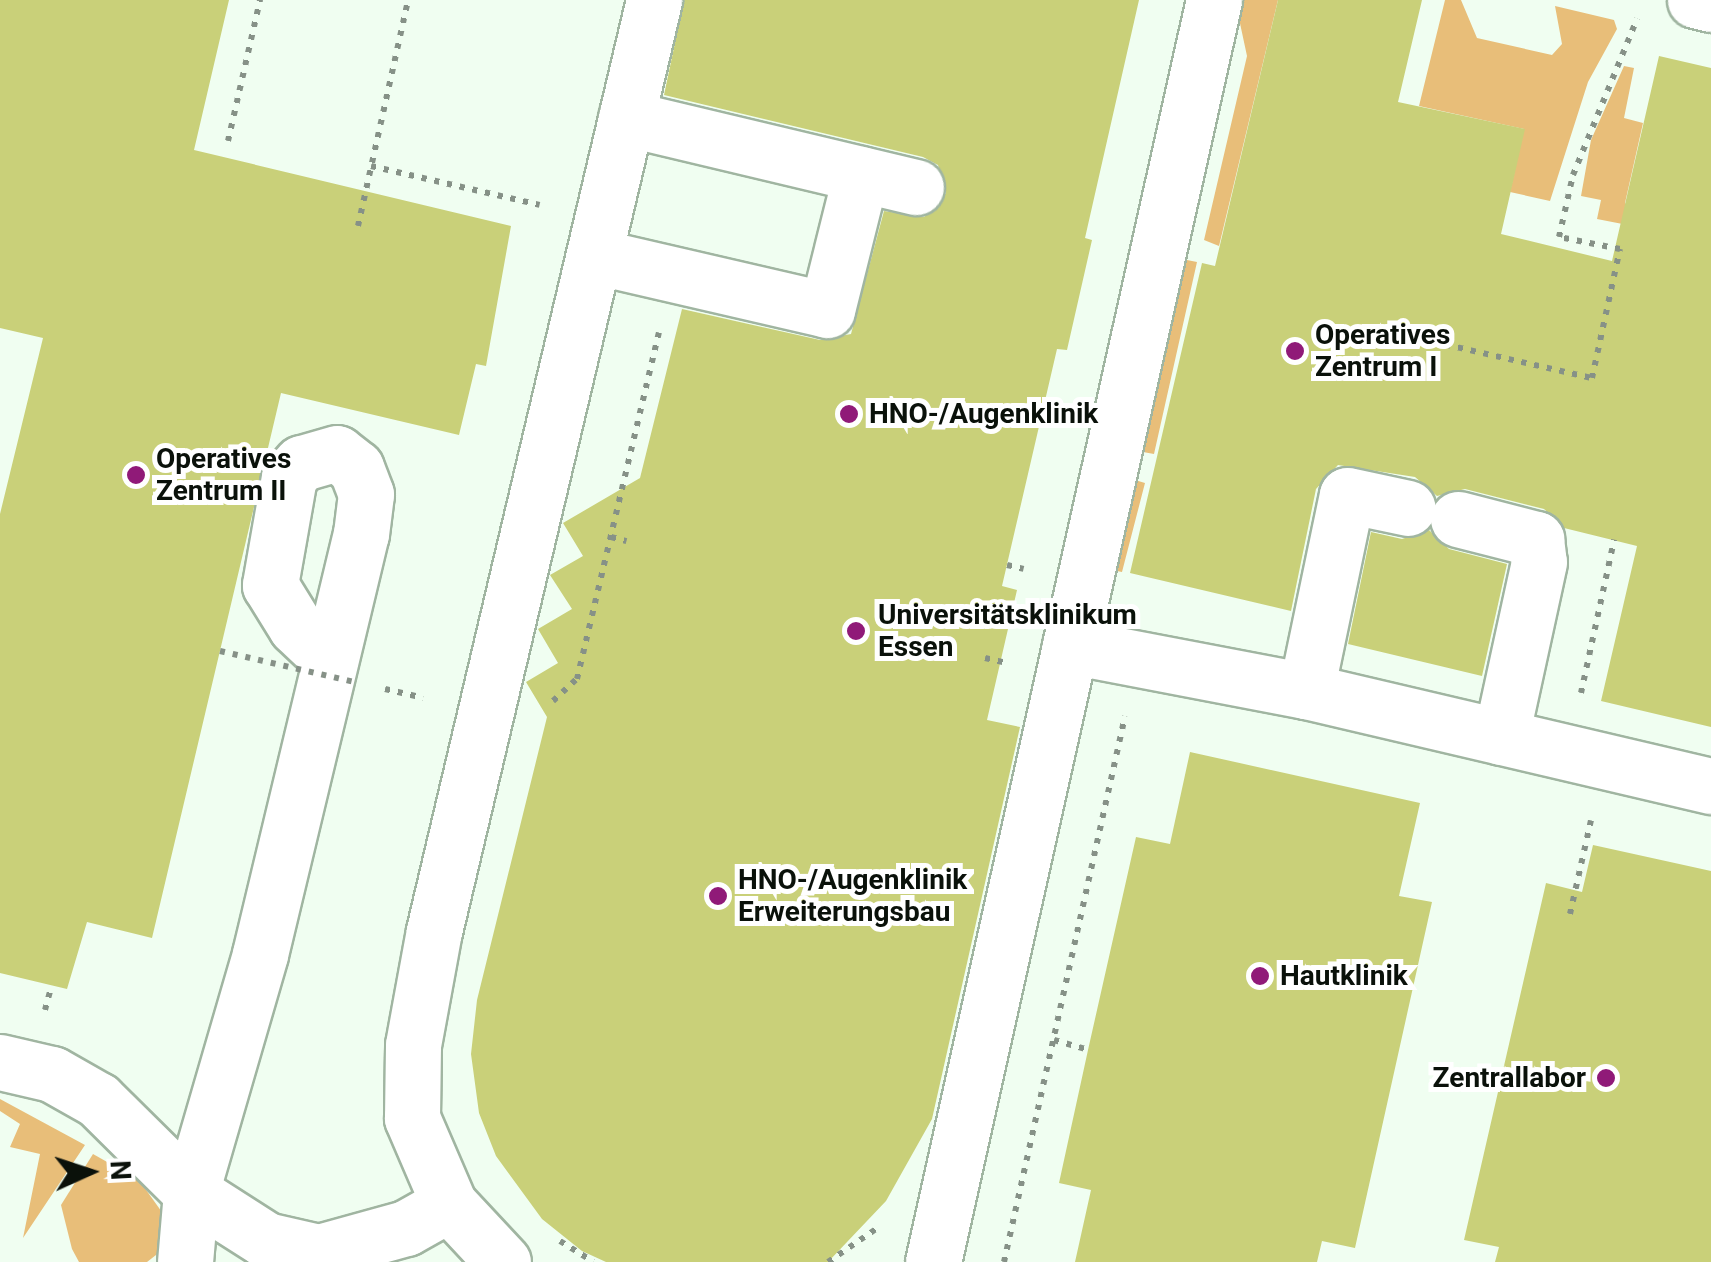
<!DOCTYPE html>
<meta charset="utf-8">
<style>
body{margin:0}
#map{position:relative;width:1711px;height:1262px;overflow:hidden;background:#f0fef1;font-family:Roboto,sans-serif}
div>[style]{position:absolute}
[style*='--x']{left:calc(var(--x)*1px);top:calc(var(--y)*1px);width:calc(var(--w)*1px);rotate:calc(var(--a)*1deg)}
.green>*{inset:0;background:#e8be79}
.building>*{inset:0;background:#c9d079}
.path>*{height:6px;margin-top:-3px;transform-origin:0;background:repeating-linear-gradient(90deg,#869187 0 5px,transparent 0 13px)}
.roads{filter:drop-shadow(2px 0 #a0b5a1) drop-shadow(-2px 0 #a0b5a1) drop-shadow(0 2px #a0b5a1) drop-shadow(0 -2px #a0b5a1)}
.minor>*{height:55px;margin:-27.5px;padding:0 27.5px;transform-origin:27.5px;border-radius:27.5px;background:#fff}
.path-bridge>*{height:6px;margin-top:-3px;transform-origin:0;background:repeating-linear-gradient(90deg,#869187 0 5px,transparent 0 13px)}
.dots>*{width:28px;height:28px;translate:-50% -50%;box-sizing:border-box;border:5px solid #fff;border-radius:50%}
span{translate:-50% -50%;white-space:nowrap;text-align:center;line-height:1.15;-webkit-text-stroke:10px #fff;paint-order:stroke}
.poi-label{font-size:28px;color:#0a110a;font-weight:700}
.left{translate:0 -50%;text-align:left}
.right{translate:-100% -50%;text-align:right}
.north{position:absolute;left:40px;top:1122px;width:100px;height:100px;-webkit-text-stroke:8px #fff;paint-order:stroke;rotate:87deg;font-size:28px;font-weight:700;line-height:40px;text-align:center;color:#0a110a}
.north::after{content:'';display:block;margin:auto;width:35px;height:45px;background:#0a110a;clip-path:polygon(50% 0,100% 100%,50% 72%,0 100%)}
</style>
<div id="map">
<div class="green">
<div style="clip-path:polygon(1235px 0,1278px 0,1219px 246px,1204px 240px,1247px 56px)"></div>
<div style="clip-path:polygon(1445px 0,1461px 0,1477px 38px,1552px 55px,1562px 44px,1555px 6px,1614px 20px,1617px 29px,1588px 82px,1550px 201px,1510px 192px,1524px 129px,1419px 106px)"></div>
<div style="clip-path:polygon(1624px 66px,1634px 68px,1624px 118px,1643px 123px,1625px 203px,1643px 228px,1597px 219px,1601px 200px,1581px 196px,1591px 140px)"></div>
<div style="clip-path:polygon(1182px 259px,1197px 262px,1154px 454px,1143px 452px,1135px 480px,1145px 483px,1122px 572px,1112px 570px)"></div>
<div style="clip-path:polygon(0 1099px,85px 1145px,23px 1238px,40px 1154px,10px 1147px,20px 1124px,0 1111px)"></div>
<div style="clip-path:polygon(93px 1154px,139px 1180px,164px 1215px,165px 1248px,147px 1262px,79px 1262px,72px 1249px,61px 1205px)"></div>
</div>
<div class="building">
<div style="clip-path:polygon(0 0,229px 0,194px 150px,511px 226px,486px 366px,476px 364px,459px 435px,281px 393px,152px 938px,87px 922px,67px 989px,0 973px,0 514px,43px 338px,0 328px)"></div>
<div style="clip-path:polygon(684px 0,1139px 0,1085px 238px,1092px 240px,1067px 350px,1057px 349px,1002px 586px,1017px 590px,987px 720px,1020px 727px,932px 1119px,886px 1201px,828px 1262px,606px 1262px,582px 1251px,542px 1219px,496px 1156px,479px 1113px,471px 1054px,477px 1000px,547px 717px,526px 682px,558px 663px,538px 629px,572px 609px,550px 575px,583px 556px,563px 523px,640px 478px,682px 309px,820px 340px,851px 334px,884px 211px,924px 217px,946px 193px,938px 165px,923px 157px,664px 95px)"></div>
<div style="clip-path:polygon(1278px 0,1422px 0,1398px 102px,1525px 129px,1501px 234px,1612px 261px,1659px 56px,1711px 68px,1711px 727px,1601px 701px,1637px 546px,1564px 528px,1544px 509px,1465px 489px,1437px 496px,1415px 477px,1338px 465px,1316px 489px,1291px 611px,1130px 573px,1202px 263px,1215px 266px)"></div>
<div style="clip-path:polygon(1429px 530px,1449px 549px,1507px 564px,1482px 676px,1348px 644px,1371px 532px,1402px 539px)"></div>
<div style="clip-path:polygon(1190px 752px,1420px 803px,1399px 896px,1432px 902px,1355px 1248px,1322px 1241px,1317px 1262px,1075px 1262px,1091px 1190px,1059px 1183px,1088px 1050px,1136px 837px,1170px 844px)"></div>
<div style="clip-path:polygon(1593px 845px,1711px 871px,1711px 1262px,1495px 1262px,1499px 1247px,1464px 1240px,1546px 883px,1582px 892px)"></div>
</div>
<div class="path">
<div style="--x:228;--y:141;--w:145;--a:-77.2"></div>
<div style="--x:371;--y:166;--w:173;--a:13"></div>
<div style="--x:358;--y:226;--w:231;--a:-77.5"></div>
<div style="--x:1382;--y:330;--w:215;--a:12.9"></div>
<div style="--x:1592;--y:378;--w:132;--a:-77.8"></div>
<div style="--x:1620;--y:249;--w:62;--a:-168.9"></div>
<div style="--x:1559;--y:237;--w:64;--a:-77.3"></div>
<div style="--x:1573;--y:175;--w:169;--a:-67.7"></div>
<div style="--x:611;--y:537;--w:16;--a:15"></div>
<div style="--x:1007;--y:565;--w:17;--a:13"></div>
<div style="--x:985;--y:658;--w:23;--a:13"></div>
<div style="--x:385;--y:689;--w:39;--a:13"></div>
<div style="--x:1581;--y:693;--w:157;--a:-77.8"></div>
<div style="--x:553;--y:701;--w:33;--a:-43"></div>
<div style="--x:577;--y:679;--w:356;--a:-76.7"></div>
<div style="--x:1570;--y:914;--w:96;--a:-77.4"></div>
<div style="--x:45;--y:1010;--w:20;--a:-75"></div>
<div style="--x:1054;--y:1040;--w:35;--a:16"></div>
<div style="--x:560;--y:1241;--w:39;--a:32"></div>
<div style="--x:828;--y:1262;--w:58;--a:-34.5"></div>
<div style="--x:1004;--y:1262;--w:559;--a:-77.5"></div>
</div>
<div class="roads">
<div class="minor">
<div style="--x:1214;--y:0;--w:662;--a:102.57"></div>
<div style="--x:1070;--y:646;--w:240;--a:10.8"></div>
<div style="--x:1306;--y:691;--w:416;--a:13.2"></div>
<div style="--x:1695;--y:0;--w:16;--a:14"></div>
<div style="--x:626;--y:118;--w:298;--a:13.4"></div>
<div style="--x:594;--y:256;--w:239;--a:13"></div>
<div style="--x:827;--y:310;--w:140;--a:-76"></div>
<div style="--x:1458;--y:519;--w:81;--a:14.4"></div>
<div style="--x:1536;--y:539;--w:23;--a:83"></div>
<div style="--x:1539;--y:562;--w:179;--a:102.3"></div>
<div style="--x:1306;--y:691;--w:200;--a:-78.2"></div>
<div style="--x:1347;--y:495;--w:62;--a:12"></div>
<div style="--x:0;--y:1062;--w:53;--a:13"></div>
<div style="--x:52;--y:1074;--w:53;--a:29.5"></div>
<div style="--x:98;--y:1100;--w:131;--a:44.7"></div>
<div style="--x:191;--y:1192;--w:248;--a:-73.8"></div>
<div style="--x:260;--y:954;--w:432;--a:-76.5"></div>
<div style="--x:361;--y:534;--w:40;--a:-82.9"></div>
<div style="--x:366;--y:494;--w:28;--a:-111"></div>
<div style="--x:356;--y:468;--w:24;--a:-142"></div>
<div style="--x:337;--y:453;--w:37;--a:164"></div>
<div style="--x:301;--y:463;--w:18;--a:131"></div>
<div style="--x:289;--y:477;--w:110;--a:100"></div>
<div style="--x:270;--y:585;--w:49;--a:58.2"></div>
<div style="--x:296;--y:627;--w:47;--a:43.3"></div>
<div style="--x:185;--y:1262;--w:70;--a:-85.1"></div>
<div style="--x:191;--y:1192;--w:89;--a:32.6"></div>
<div style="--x:266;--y:1240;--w:54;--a:12.8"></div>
<div style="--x:319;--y:1252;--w:90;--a:-15.4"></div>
<div style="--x:406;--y:1228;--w:49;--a:-29.2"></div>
<div style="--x:503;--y:1262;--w:79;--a:-133"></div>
<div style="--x:449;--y:1204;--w:94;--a:-113.3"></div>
<div style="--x:412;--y:1118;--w:73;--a:-89.2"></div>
<div style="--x:413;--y:1045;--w:116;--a:-79.6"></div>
<div style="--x:434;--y:931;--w:957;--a:-76.7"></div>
<div style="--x:933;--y:1262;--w:631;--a:-77.46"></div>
</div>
</div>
<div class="path-bridge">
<div style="--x:220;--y:651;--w:143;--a:13"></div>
</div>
<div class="dots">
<div style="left:1295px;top:351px;background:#901a78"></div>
<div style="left:849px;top:414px;background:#901a78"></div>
<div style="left:136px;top:475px;background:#901a78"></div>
<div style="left:856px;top:631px;background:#901a78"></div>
<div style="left:718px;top:896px;background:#901a78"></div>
<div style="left:1260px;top:976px;background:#901a78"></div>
<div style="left:1606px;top:1078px;background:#901a78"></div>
</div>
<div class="poi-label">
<span class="left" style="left:1315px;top:351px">Operatives<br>Zentrum I</span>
<span class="left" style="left:869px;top:414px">HNO-/Augenklinik</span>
<span class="left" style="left:156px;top:475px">Operatives<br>Zentrum II</span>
<span class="left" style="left:878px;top:631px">Universitätsklinikum<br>Essen</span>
<span class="left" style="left:738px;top:896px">HNO-/Augenklinik<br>Erweiterungsbau</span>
<span class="left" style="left:1280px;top:976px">Hautklinik</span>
<span class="right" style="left:1586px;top:1078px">Zentrallabor</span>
</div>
<div class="north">N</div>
</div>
